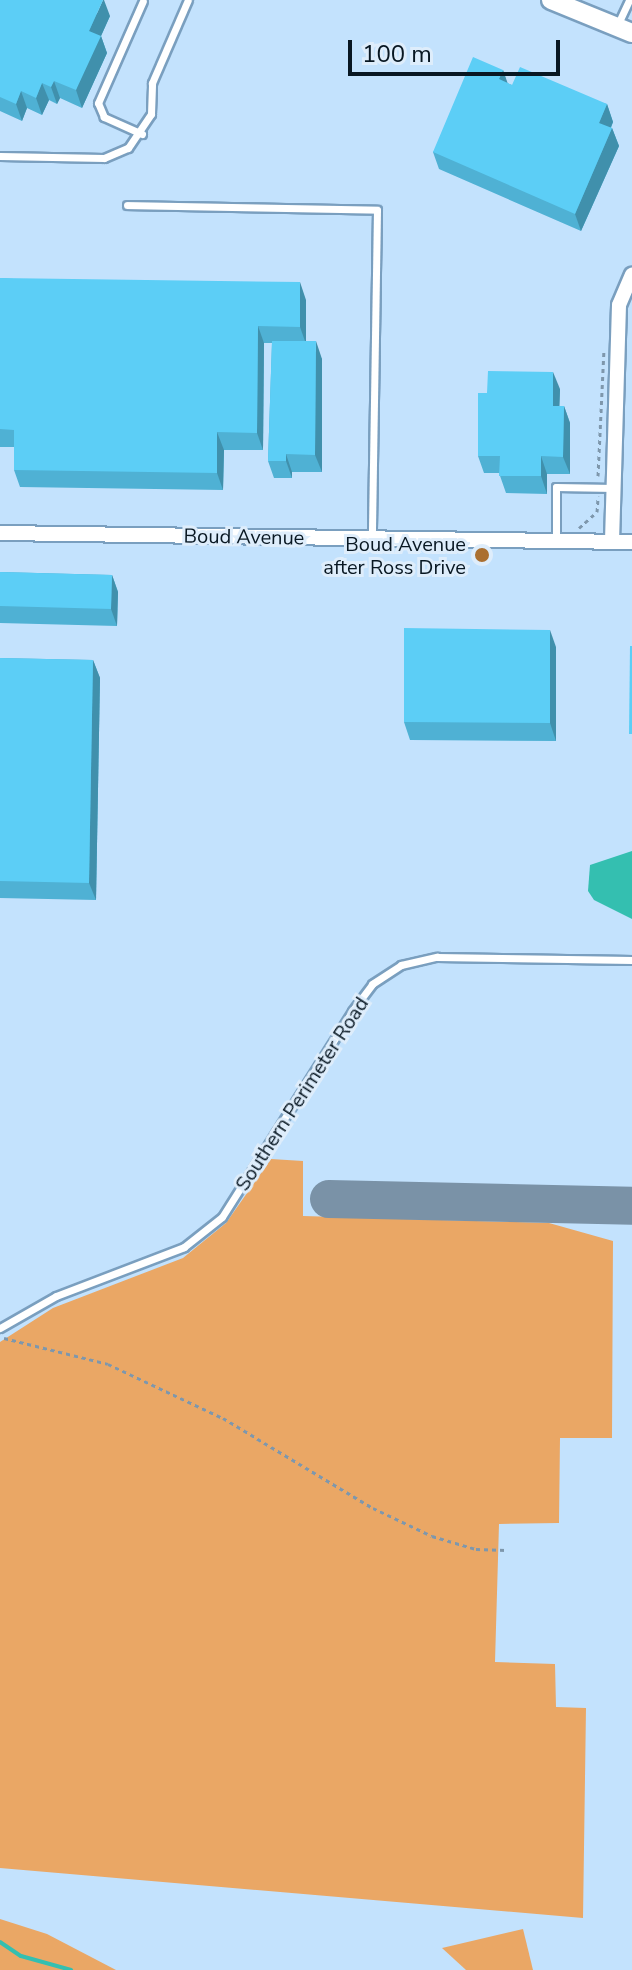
<!DOCTYPE html>
<style>
body{margin:0}
#map{position:relative;width:632px;height:1970px;overflow:hidden;background:#c3e2fd;font-family:"Nunito Sans",sans-serif}
div>[style]{position:absolute}
[style*='--x']{left:calc(var(--x)*1px);top:calc(var(--y)*1px);width:calc(var(--w)*1px);rotate:calc(var(--a)*1deg)}
.green>*{inset:0;background:#eaa765}
.water>*{inset:0;background:#34bfb0}
.stream>*{height:4px;margin:-2px;padding:0 2px;transform-origin:2px;border-radius:2px;background:#34bfb0}
.taxiway>*{height:38px;margin:-19px;padding:0 19px;transform-origin:19px;border-radius:19px;background:#7a92a7}
.path>*{height:3px;margin-top:-1.5px;transform-origin:0;background:repeating-linear-gradient(90deg,#7e97ac 0 4px,transparent 0 8px)}
.roads{filter:drop-shadow(2px 0 #7a9fbf) drop-shadow(-2px 0 #7a9fbf) drop-shadow(0 2px #7a9fbf) drop-shadow(0 -2px #7a9fbf)}
.service>*{height:7px;margin:-3.5px;padding:0 3.5px;transform-origin:3.5px;border-radius:3.5px;background:#fff}
.minor>*{height:14px;margin:-7px;padding:0 7px;transform-origin:7px;border-radius:7px;background:#fff}
.tertiary>*{height:18px;margin:-9px;padding:0 9px;transform-origin:9px;border-radius:9px;background:#fff}
.wall>*{inset:0;background:#4fb1d4}
.shaded-wall>*{inset:0;background:#4090ac}
.building>*{inset:0;background:#5ccef6}
.dots>*{width:22px;height:22px;translate:-50% -50%;box-sizing:border-box;border:4px solid #deedfb;border-radius:50%}
span{translate:-50% -50%;white-space:nowrap;text-align:center;line-height:1.15;-webkit-text-stroke:6px #deedfb;paint-order:stroke}
.street-label{font-size:20px;color:#081722}
.poi-label{font-size:20px;color:#081722}
.right{translate:-100% -50%;text-align:right}
.scale{position:absolute;left:348px;top:40px;width:212px;height:36px;box-sizing:border-box;border:4px solid #081722;border-top:0;padding-left:10px;font-size:24px;line-height:28px;white-space:nowrap;color:#081722;-webkit-text-stroke:6px #deedfb;paint-order:stroke}
</style>
<div id="map">
<div class="green">
<div style="clip-path:polygon(271px 1159px,303px 1161px,303px 1216px,549px 1223px,613px 1241px,612px 1438px,560px 1438px,559px 1523px,499px 1524px,495px 1662px,555px 1664px,556px 1707px,586px 1708px,583px 1918px,0 1868px,0 1342px,53px 1308px,183px 1258px,226px 1223px)"></div>
<div style="clip-path:polygon(0 1919px,47px 1934px,116px 1970px,0 1970px)"></div>
<div style="clip-path:polygon(523px 1929px,533px 1970px,466px 1970px,442px 1948px)"></div>
</div>
<div class="water">
<div style="clip-path:polygon(632px 851px,632px 919px,594px 900px,588px 891px,590px 865px)"></div>
</div>
<div class="stream">
<div style="--x:0;--y:1942;--w:25;--a:34"></div>
<div style="--x:21;--y:1956;--w:52;--a:15.6"></div>
</div>
<div class="taxiway">
<div style="--x:329;--y:1199;--w:303;--a:1.3"></div>
</div>
<div class="path">
<div style="--x:598;--y:476;--w:127;--a:-87.3"></div>
<div style="--x:579;--y:528;--w:24;--a:-42"></div>
<div style="--x:597;--y:512;--w:16;--a:-86"></div>
<div style="--x:4;--y:1338;--w:107;--a:14"></div>
<div style="--x:108;--y:1364;--w:127;--a:25.2"></div>
<div style="--x:223;--y:1418;--w:175;--a:31"></div>
<div style="--x:373;--y:1508;--w:65;--a:25.4"></div>
<div style="--x:432;--y:1536;--w:46;--a:16.5"></div>
<div style="--x:476;--y:1549;--w:30;--a:2"></div>
</div>
<div class="roads">
<div class="service">
<div style="--x:617;--y:26;--w:29;--a:-65"></div>
<div style="--x:142;--y:134;--w:42;--a:-155.9"></div>
<div style="--x:104;--y:117;--w:15;--a:-113"></div>
<div style="--x:98;--y:103;--w:111;--a:-66.2"></div>
<div style="--x:0;--y:156;--w:104;--a:1.1"></div>
<div style="--x:104;--y:158;--w:26;--a:-23"></div>
<div style="--x:128;--y:148;--w:41;--a:-55.9"></div>
<div style="--x:151;--y:114;--w:31;--a:-88"></div>
<div style="--x:152;--y:83;--w:90;--a:-66.6"></div>
<div style="--x:127;--y:205;--w:250;--a:1.1"></div>
<div style="--x:377;--y:210;--w:328;--a:90.9"></div>
<div style="--x:556;--y:540;--w:53;--a:-90"></div>
<div style="--x:556;--y:487;--w:58;--a:1"></div>
<div style="--x:0;--y:1328;--w:64;--a:-29.7"></div>
<div style="--x:56;--y:1296;--w:137;--a:-20.9"></div>
<div style="--x:184;--y:1247;--w:48;--a:-38.3"></div>
<div style="--x:222;--y:1217;--w:244;--a:-57.7"></div>
<div style="--x:352;--y:1011;--w:34;--a:-53"></div>
<div style="--x:372;--y:984;--w:35;--a:-33"></div>
<div style="--x:401;--y:965;--w:37;--a:-13"></div>
<div style="--x:437;--y:957;--w:195;--a:0.9"></div>
</div>
<div class="minor">
<div style="--x:0;--y:533;--w:632;--a:0.82"></div>
<div style="--x:612;--y:541;--w:236;--a:-88.3"></div>
<div style="--x:619;--y:305;--w:33;--a:-67"></div>
</div>
<div class="tertiary">
<div style="--x:551;--y:0;--w:87;--a:22.2"></div>
</div>
</div>
<div class="wall">
<div style="clip-path:polygon(0 0,110px 16px,101px 36px,107px 53px,82px 108px,60px 98px,57px 104px,49px 100px,42px 115px,27px 108px,22px 121px,0 111px)"></div>
<div style="clip-path:polygon(503px 70px,507px 83px,512px 85px,607px 104px,613px 122px,611px 128px,612px 128px,619px 146px,581px 231px,439px 169px,433px 152px)"></div>
<div style="clip-path:polygon(0 278px,306px 300px,306px 341px,322px 359px,322px 472px,292px 472px,292px 478px,274px 478px,268px 461px,272px 343px,264px 343px,263px 450px,224px 450px,223px 490px,20px 487px,14px 470px,14px 447px,0 447px)"></div>
<div style="clip-path:polygon(560px 389px,559px 406px,564px 406px,570px 423px,570px 474px,547px 474px,547px 494px,506px 493px,499px 473px,484px 473px,478px 456px)"></div>
<div style="clip-path:polygon(0 572px,112px 575px,118px 592px,117px 626px,0 623px)"></div>
<div style="clip-path:polygon(556px 647px,556px 741px,410px 740px,404px 722px)"></div>
<div style="clip-path:polygon(0 658px,93px 660px,100px 678px,96px 900px,0 898px)"></div>
</div>
<div class="shaded-wall">
<div style="clip-path:polygon(103px 0,104px 0,110px 16px,101px 36px,107px 53px,82px 108px,76px 90px,89px 31px)"></div>
<div style="clip-path:polygon(503px 70px,509px 87px,499px 79px)"></div>
<div style="clip-path:polygon(54px 81px,60px 98px,57px 104px,51px 87px)"></div>
<div style="clip-path:polygon(42px 83px,49px 100px,42px 115px,36px 98px)"></div>
<div style="clip-path:polygon(21px 91px,27px 108px,22px 121px,16px 104px)"></div>
<div style="clip-path:polygon(607px 104px,613px 122px,605px 140px,599px 123px)"></div>
<div style="clip-path:polygon(612px 128px,619px 146px,581px 231px,575px 214px)"></div>
<div style="clip-path:polygon(300px 282px,306px 300px,306px 344px,300px 327px)"></div>
<div style="clip-path:polygon(258px 326px,264px 343px,263px 450px,257px 433px)"></div>
<div style="clip-path:polygon(316px 341px,322px 359px,322px 472px,315px 455px)"></div>
<div style="clip-path:polygon(553px 372px,560px 389px,559px 423px,553px 406px)"></div>
<div style="clip-path:polygon(564px 406px,570px 423px,570px 474px,563px 457px)"></div>
<div style="clip-path:polygon(217px 432px,224px 450px,223px 490px,217px 473px)"></div>
<div style="clip-path:polygon(286px 454px,292px 472px,292px 478px,286px 461px)"></div>
<div style="clip-path:polygon(541px 456px,547px 474px,547px 494px,541px 476px)"></div>
<div style="clip-path:polygon(112px 575px,118px 592px,117px 626px,111px 609px)"></div>
<div style="clip-path:polygon(550px 630px,556px 647px,556px 741px,550px 723px)"></div>
<div style="clip-path:polygon(93px 660px,100px 678px,96px 900px,89px 883px)"></div>
</div>
<div class="building">
<div style="clip-path:polygon(0 0,103px 0,89px 31px,101px 36px,76px 90px,54px 81px,51px 87px,42px 83px,36px 98px,21px 91px,16px 104px,0 97px)"></div>
<div style="clip-path:polygon(473px 57px,503px 70px,499px 79px,512px 85px,520px 67px,607px 104px,599px 123px,612px 128px,575px 214px,433px 152px)"></div>
<div style="clip-path:polygon(0 278px,300px 282px,300px 327px,258px 326px,257px 433px,217px 432px,217px 473px,14px 470px,14px 430px,0 429px)"></div>
<div style="clip-path:polygon(272px 341px,316px 341px,315px 455px,286px 454px,286px 461px,268px 461px)"></div>
<div style="clip-path:polygon(488px 371px,553px 372px,553px 406px,564px 406px,563px 457px,541px 456px,541px 476px,499px 476px,500px 456px,478px 456px,478px 393px,487px 393px)"></div>
<div style="clip-path:polygon(0 572px,112px 575px,111px 609px,0 606px)"></div>
<div style="clip-path:polygon(404px 628px,550px 630px,550px 723px,404px 722px)"></div>
<div style="clip-path:polygon(630px 646px,632px 646px,632px 734px,629px 734px)"></div>
<div style="clip-path:polygon(0 658px,93px 660px,89px 883px,0 881px)"></div>
</div>
<div class="dots">
<div style="left:482px;top:555px;background:#aa6f30"></div>
</div>
<div class="street-label">
<span style="left:244px;top:537px;rotate:1deg">Boud Avenue</span>
<span style="left:302px;top:1094px;rotate:-57deg">Southern Perimeter Road</span>
</div>
<div class="poi-label">
<span class="right" style="left:466px;top:556px">Boud Avenue<br>after Ross Drive</span>
</div>
<div class="scale">100 m</div>
</div>
